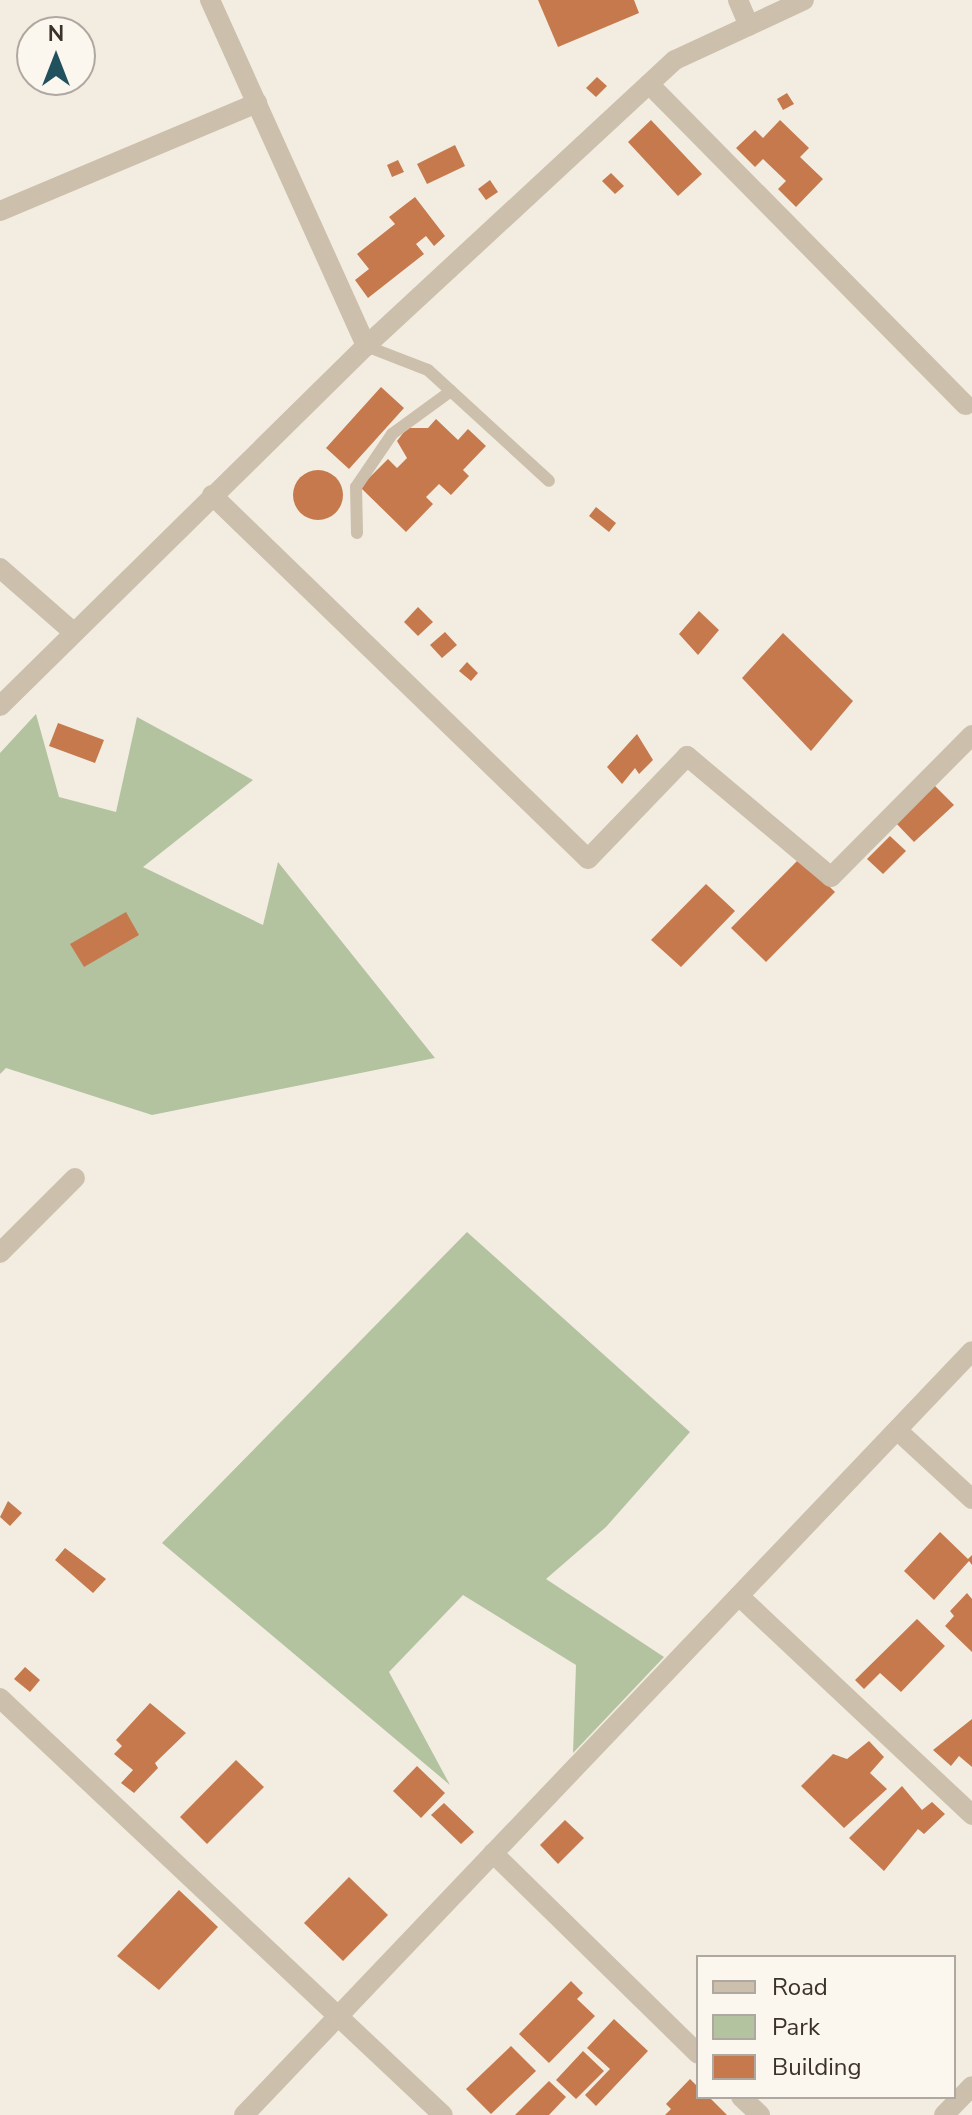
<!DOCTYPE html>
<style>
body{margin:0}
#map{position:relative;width:972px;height:2115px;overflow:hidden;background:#f3ede1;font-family:"Nunito Sans",sans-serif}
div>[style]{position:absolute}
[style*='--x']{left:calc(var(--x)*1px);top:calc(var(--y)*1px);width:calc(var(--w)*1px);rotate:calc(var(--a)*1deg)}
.green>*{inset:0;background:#b3c3a0}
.building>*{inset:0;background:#c5794d}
.round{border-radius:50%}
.service>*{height:12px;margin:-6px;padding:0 6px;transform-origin:6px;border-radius:6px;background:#ccbfac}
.minor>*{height:20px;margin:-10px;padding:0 10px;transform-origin:10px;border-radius:10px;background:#ccbfac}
span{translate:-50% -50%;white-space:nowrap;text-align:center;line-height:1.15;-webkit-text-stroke:8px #fbf6ee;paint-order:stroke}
.legend{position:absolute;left:696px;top:1955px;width:260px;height:144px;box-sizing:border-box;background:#fbf6ee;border:2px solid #aea8a0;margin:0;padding:10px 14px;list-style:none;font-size:24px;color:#3a322b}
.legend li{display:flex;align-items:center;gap:16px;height:40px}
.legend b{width:40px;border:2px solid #aea8a0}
.north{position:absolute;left:16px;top:16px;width:80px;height:80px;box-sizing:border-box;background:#fbf6ee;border:2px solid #aea8a0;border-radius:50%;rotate:0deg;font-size:22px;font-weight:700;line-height:32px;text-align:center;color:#3a322b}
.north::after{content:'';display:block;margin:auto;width:28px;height:36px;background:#20515c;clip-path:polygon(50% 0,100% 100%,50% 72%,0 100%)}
</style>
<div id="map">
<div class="green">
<div style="clip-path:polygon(36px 714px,59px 797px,116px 812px,137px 717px,253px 780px,143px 867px,263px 925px,278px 862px,435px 1058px,152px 1115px,6px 1068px,0 1074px,0 753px)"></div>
<div style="clip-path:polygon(467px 1232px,690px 1432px,606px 1527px,546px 1579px,664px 1657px,573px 1753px,576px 1665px,463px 1595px,389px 1672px,450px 1785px,162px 1543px)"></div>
</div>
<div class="building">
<div style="clip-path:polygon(538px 0,634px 0,639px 13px,558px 47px)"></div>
<div style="clip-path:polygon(597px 77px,607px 86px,596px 97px,586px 88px)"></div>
<div style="clip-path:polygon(787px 93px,794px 104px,783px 110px,777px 99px)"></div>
<div style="clip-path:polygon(651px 120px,702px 174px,678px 196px,628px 142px)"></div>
<div style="clip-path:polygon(780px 120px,809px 148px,800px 157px,823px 179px,796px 207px,778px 189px,786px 181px,763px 159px,755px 167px,736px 148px,755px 130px,763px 138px)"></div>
<div style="clip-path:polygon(455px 145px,465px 166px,427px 184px,417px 164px)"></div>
<div style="clip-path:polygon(398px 160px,404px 172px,392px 177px,387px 165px)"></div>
<div style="clip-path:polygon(611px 173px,624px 186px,615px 194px,602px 181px)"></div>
<div style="clip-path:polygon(490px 180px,498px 192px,486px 200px,478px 189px)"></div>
<div style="clip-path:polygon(415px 197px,445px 236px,434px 246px,426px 236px,416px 244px,424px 254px,368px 298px,355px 280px,369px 269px,357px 254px,395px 224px,389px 217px)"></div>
<div style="clip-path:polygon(381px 387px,404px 408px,349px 469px,326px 448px)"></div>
<div style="clip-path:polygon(436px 419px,458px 440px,468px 429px,486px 446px,463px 470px,469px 476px,451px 495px,439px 484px,426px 497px,433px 504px,406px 532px,360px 487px,388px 459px,397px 468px,407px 458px,397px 441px,407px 428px,428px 428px)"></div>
<div class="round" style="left:293px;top:470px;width:50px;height:50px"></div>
<div style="clip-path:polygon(596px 507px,616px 523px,609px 532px,589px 516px)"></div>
<div style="clip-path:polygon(418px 607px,433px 622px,418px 636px,404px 622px)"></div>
<div style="clip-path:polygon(699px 611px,719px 630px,698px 655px,679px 634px)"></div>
<div style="clip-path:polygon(445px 632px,457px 645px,442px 658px,430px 645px)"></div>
<div style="clip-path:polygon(783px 633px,853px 701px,811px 751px,742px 678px)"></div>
<div style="clip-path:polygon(467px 662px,478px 673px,471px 681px,459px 671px)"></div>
<div style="clip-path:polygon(58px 723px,104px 740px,95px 763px,49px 746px)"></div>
<div style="clip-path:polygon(637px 734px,653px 760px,639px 774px,635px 768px,622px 784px,607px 767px)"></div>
<div style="clip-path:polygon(933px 784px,954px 805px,914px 842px,894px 821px)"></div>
<div style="clip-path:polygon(890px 836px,906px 851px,883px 874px,867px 859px)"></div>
<div style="clip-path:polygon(800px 858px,835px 892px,766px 962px,731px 928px)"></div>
<div style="clip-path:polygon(706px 884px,735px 911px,681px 967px,651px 940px)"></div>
<div style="clip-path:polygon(126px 912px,139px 935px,84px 967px,70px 944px)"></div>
<div style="clip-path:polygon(8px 1501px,22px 1513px,10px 1526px,0 1517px)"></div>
<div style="clip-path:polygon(940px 1532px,968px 1559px,972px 1555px,972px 1565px,969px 1561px,934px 1600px,904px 1571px)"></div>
<div style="clip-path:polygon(65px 1548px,106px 1579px,93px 1593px,55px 1560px)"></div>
<div style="clip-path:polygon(967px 1593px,972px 1599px,972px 1652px,945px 1626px,954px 1616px,950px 1611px)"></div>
<div style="clip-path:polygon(917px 1619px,945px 1646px,901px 1692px,880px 1673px,864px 1689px,855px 1680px)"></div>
<div style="clip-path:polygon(25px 1667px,40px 1680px,30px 1692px,14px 1679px)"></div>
<div style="clip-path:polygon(150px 1703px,186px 1733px,155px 1763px,158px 1768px,134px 1793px,121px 1783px,133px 1770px,114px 1754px,122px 1746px,116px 1740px)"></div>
<div style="clip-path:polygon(972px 1719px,972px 1767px,959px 1756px,951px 1766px,933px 1750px)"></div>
<div style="clip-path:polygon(869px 1741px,884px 1757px,870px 1773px,887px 1789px,844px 1828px,801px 1786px,833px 1754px,847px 1759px)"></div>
<div style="clip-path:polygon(236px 1760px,264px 1787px,207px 1844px,180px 1817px)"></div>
<div style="clip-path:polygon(417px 1766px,445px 1793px,421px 1818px,393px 1791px)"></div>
<div style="clip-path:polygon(902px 1786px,922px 1810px,932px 1802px,945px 1814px,924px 1834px,918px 1829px,884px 1871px,849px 1838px)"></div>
<div style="clip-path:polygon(444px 1803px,474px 1832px,461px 1844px,431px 1815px)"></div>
<div style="clip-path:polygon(565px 1820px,584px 1838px,558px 1864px,540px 1845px)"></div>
<div style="clip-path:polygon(349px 1877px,388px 1915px,343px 1961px,304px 1923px)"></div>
<div style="clip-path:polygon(179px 1890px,218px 1927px,159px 1990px,117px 1956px)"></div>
<div style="clip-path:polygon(571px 1981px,583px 1993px,577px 1999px,595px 2016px,549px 2063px,519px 2034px)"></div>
<div style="clip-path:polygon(614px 2019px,648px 2051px,596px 2106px,585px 2095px,610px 2069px,587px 2048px)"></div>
<div style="clip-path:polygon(511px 2046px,536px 2071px,491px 2114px,466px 2089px)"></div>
<div style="clip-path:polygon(583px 2051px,604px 2071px,576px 2099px,556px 2080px)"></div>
<div style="clip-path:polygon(690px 2079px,698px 2087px,698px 2097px,709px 2097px,727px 2115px,665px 2115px,671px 2109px,666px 2104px)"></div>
<div style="clip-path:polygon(549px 2081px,566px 2097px,549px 2115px,515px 2115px)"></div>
</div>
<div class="service">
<div style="--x:366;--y:346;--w:66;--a:21.2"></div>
<div style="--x:428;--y:370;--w:164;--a:42.5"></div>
<div style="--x:357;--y:533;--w:46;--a:-91.2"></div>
<div style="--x:356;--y:487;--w:64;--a:-55.8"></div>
<div style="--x:392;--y:434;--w:73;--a:-36.1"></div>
</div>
<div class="minor">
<div style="--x:210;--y:0;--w:380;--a:65.7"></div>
<div style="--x:738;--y:0;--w:28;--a:67"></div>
<div style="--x:649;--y:84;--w:451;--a:45.4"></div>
<div style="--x:0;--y:211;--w:279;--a:-22.8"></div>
<div style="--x:212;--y:495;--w:523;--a:44.07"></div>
<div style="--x:588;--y:859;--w:143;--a:-46.1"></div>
<div style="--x:687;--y:756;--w:188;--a:40"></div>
<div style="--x:831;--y:877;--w:200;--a:-45.2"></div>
<div style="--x:0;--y:568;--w:96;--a:41.2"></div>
<div style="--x:0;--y:706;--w:513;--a:-44.53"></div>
<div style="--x:366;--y:346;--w:421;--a:-42.8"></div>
<div style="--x:675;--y:60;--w:142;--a:-24.9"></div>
<div style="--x:0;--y:1253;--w:106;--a:-45"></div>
<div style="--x:897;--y:1430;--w:102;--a:42.6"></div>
<div style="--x:739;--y:1596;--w:320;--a:43.2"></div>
<div style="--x:0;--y:1698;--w:608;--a:43.27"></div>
<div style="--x:493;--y:1853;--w:287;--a:44.4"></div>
<div style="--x:741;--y:2097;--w:26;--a:43"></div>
<div style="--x:244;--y:2115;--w:1055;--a:-46.38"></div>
<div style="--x:944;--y:2115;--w:40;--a:-46"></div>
</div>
<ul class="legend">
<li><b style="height:10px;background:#ccbfac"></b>Road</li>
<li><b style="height:22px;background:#b3c3a0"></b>Park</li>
<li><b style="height:22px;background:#c5794d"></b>Building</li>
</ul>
<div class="north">N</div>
</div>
